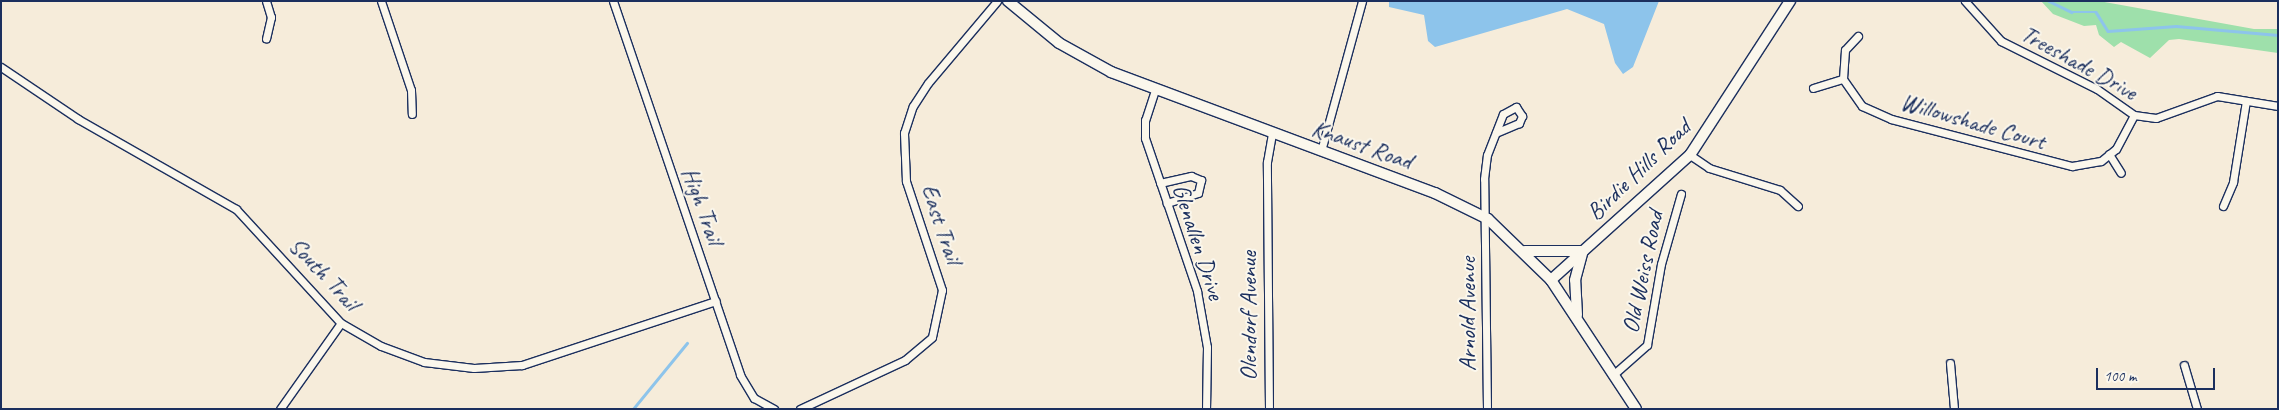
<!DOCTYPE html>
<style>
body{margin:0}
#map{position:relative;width:2279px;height:410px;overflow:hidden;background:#f6ecda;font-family:Caveat,sans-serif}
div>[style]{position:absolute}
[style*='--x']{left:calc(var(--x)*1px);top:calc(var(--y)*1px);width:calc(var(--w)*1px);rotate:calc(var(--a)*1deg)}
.green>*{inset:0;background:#9ee0ab}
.water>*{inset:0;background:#8dc4eb}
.stream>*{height:2.5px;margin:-1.25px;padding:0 1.25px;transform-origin:1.25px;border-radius:1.25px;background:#8dc4eb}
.roads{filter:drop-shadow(1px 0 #1b2f5e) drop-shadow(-1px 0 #1b2f5e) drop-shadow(0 1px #1b2f5e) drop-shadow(0 -1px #1b2f5e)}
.street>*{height:7px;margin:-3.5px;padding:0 3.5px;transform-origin:3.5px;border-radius:3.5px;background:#fbf7ec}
.secondary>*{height:10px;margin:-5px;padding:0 5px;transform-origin:5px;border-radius:5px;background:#fbf7ec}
span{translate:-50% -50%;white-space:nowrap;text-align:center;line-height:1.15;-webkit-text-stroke:4px #fbf7ec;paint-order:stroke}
.street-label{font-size:24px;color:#1b2f5e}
.frame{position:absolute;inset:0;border:2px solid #1b2f5e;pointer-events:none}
.scale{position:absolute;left:2096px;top:368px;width:119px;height:22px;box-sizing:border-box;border:2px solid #1b2f5e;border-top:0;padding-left:6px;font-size:15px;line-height:18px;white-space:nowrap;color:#1b2f5e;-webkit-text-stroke:4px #fbf7ec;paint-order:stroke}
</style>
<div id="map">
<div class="green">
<div style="clip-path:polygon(2041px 1px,2099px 1px,2254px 29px,2278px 29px,2278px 53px,2179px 39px,2169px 40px,2150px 58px,2121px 42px,2114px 47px,2099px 35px,2096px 25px,2084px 26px,2053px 14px)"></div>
</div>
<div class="water">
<div style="clip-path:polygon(1389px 1px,1659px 1px,1633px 67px,1623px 74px,1615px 63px,1604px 24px,1567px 9px,1435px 47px,1428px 41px,1424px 15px,1389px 7px)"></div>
</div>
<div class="stream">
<div style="--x:2049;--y:1;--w:25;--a:26"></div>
<div style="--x:2072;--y:12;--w:24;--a:0"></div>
<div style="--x:2096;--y:12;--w:22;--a:58"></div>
<div style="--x:2108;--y:31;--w:68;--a:-4.2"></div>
<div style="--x:2176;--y:26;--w:102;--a:5"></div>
<div style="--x:633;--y:409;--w:85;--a:-50.7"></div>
</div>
<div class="roads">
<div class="street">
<div style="--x:266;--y:1;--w:17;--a:73"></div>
<div style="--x:271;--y:17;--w:22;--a:103"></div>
<div style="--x:381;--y:1;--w:94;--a:71.4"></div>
<div style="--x:411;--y:90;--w:24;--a:88"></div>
<div style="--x:613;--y:1;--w:395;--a:71.2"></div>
<div style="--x:740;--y:375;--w:27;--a:59"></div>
<div style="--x:754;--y:398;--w:23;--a:29"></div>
<div style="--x:1965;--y:1;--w:54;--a:48"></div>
<div style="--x:2001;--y:41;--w:107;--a:26.6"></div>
<div style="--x:2097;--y:89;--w:45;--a:35.1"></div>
<div style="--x:2134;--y:115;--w:22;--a:8"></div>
<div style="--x:2156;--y:118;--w:65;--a:-19.8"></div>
<div style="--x:2217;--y:96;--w:62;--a:9.3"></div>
<div style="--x:1858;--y:36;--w:19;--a:133"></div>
<div style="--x:1845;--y:50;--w:29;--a:94"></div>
<div style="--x:1843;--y:79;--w:33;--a:55"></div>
<div style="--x:1862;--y:106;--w:32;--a:24"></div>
<div style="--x:1891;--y:119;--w:187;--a:14.6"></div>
<div style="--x:2072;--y:166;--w:29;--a:-10"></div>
<div style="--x:2101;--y:161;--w:19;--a:-39"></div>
<div style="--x:2116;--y:149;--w:38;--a:-62"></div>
<div style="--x:1;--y:67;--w:93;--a:34"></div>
<div style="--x:78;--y:119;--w:182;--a:29.7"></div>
<div style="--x:236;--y:209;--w:155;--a:47.4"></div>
<div style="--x:341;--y:323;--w:46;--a:29.9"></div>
<div style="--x:381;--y:346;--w:46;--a:20.4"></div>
<div style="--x:424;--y:362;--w:50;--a:6.8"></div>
<div style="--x:474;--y:368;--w:48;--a:-3.6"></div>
<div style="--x:522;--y:365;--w:204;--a:-18.3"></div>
<div style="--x:1813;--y:88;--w:31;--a:-17"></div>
<div style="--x:1155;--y:90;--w:32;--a:108"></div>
<div style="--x:1145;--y:120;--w:18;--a:90"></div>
<div style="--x:1145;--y:138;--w:162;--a:71.2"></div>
<div style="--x:1197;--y:291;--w:57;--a:79.9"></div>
<div style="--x:1207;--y:347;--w:62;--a:90.9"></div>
<div style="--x:1321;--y:151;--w:156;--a:-74.7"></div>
<div style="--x:2109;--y:154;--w:22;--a:58"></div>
<div style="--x:1690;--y:155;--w:23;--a:34"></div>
<div style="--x:1709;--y:168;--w:74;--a:17.2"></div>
<div style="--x:1780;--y:190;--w:24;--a:42"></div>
<div style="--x:1160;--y:183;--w:32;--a:-13"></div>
<div style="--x:1191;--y:176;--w:11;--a:22"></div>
<div style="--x:1201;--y:180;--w:13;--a:103"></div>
<div style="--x:1198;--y:193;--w:33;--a:162"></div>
<div style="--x:2223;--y:206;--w:26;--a:-67"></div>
<div style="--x:2233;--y:182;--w:82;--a:-80.9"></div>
<div style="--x:1950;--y:363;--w:46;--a:85"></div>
<div style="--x:2184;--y:365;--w:46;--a:73.5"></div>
<div style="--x:1614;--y:374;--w:44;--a:-41.3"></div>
<div style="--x:1647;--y:345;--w:82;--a:-80.2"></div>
<div style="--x:1661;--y:264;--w:73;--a:-74.1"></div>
<div style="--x:280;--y:409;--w:105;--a:-54.7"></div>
<div style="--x:800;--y:409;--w:116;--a:-25"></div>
<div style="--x:905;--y:360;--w:35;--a:-40"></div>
<div style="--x:932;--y:337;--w:48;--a:-78"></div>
<div style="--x:942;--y:290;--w:115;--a:-108.3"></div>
<div style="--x:906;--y:181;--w:48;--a:-92.4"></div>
<div style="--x:904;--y:133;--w:28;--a:-72"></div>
<div style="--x:913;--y:106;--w:27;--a:-57"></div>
<div style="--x:928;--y:83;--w:107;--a:-49.9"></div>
<div style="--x:1269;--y:409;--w:247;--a:-90.5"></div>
<div style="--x:1267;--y:162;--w:29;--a:-80"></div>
<div style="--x:1487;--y:409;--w:230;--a:-90.7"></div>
<div style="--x:1484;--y:179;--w:24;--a:-83"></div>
<div style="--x:1487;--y:155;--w:44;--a:-68.7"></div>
<div style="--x:1503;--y:114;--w:15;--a:-28"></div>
<div style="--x:1516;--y:107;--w:11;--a:56"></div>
<div style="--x:1522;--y:116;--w:8;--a:113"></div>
<div style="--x:1519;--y:123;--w:25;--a:157"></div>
</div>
<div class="secondary">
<div style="--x:1008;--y:1;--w:66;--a:39.5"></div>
<div style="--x:1059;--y:43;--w:60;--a:29.1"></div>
<div style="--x:1111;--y:72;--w:346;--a:20.5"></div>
<div style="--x:1435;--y:193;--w:59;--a:26.1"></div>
<div style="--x:1488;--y:219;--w:88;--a:44.1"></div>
<div style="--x:1551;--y:280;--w:154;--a:56.6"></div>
<div style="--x:1525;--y:251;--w:58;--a:0"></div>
<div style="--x:1551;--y:280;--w:187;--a:-42"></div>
<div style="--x:1690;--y:155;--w:184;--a:-57"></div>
<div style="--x:1577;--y:315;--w:35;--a:-93"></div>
<div style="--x:1575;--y:280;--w:30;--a:-75"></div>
</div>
</div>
<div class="street-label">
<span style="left:2079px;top:63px;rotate:29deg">Treeshade Drive</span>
<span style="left:1973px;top:122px;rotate:16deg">Willowshade Court</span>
<span style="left:1362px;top:145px;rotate:20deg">Knaust Road</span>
<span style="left:1639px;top:170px;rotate:-44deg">Birdie Hills Road</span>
<span style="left:702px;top:206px;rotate:70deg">High Trail</span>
<span style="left:941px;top:224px;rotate:71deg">East Trail</span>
<span style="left:1198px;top:242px;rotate:72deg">Glenallen Drive</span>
<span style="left:1643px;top:272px;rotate:-78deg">Old Weiss Road</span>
<span style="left:324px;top:274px;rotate:47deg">South Trail</span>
<span style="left:1468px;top:314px;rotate:-90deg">Arnold Avenue</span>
<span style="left:1249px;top:316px;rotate:-90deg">Olendorf Avenue</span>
</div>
<div class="frame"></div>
<div class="scale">100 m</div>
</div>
